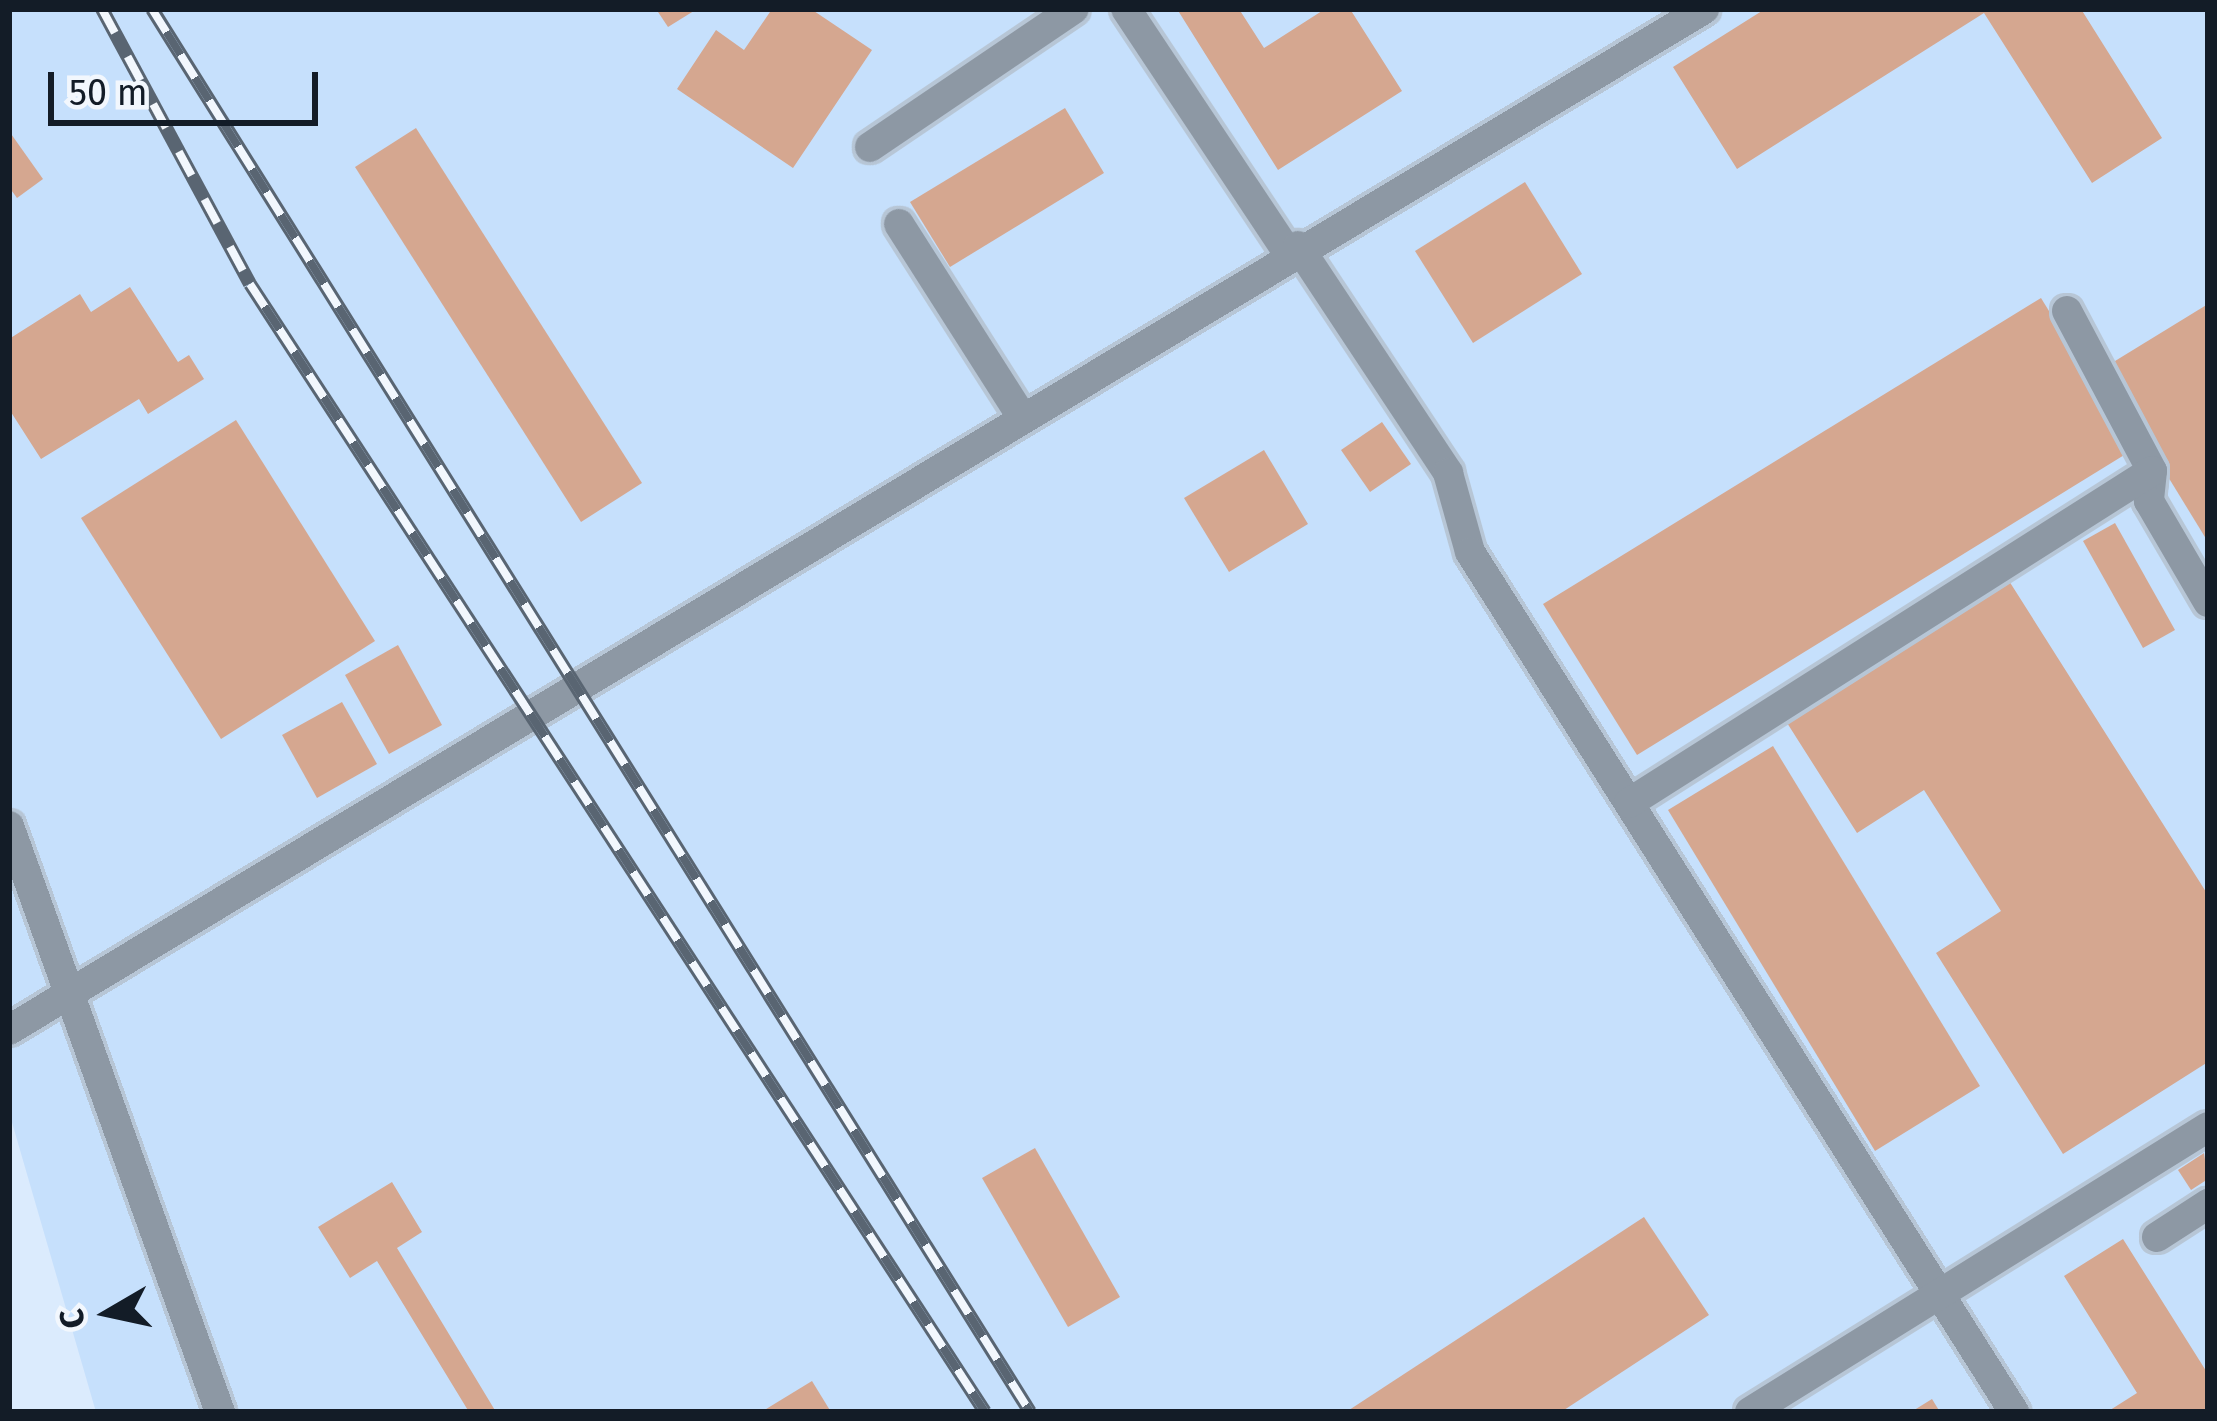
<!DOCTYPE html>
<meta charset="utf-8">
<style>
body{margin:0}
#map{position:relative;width:2217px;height:1421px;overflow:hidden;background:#dbebfd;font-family:"Fira Sans",sans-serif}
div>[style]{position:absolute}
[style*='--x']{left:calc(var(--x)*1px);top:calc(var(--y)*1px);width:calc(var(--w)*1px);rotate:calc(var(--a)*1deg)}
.built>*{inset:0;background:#c6e0fc}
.building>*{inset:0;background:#d5a790}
.roads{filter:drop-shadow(3px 0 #b7c6d6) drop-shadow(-3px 0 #b7c6d6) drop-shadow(0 3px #b7c6d6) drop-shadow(0 -3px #b7c6d6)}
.minor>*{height:30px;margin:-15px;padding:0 15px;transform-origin:15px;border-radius:15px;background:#8d98a4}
.rail>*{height:14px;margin-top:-7px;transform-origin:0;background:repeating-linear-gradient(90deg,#f2f7fd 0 27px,#596572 0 54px);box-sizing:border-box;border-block:3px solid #596572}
span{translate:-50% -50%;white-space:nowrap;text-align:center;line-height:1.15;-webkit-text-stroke:9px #f2f7fd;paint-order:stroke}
.frame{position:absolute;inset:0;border:12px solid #131c27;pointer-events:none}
.north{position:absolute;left:48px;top:1253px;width:120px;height:120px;-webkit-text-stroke:9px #f2f7fd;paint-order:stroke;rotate:261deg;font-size:33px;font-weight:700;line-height:48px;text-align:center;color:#131c27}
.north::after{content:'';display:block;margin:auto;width:42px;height:54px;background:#131c27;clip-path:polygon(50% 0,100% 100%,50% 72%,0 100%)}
.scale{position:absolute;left:48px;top:72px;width:270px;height:54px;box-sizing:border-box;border:6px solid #131c27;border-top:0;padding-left:15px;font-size:36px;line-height:42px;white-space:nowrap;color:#131c27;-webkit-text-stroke:9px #f2f7fd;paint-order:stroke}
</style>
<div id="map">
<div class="built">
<div style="clip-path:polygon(9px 9px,2208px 9px,2208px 1412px,96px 1412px,9px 1112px)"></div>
</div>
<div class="building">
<div style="clip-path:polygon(656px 9px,697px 9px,668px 27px)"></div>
<div style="clip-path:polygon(772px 9px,811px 9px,872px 50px,793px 168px,677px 89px,716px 30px,744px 50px)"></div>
<div style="clip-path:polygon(1177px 9px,1239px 9px,1264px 48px,1325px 9px,1350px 9px,1402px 91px,1278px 170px)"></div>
<div style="clip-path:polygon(1765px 9px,2081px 9px,2162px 138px,2092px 183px,1984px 13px,1737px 169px,1673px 67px)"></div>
<div style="clip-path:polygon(1065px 108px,1104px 173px,950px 267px,910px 202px)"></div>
<div style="clip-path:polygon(416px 128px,642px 483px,581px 522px,355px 167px)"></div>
<div style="clip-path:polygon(9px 131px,43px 179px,17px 198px,9px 187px)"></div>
<div style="clip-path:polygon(1525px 182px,1582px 274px,1473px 343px,1415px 251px)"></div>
<div style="clip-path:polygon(130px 287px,178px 362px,189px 355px,204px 379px,148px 414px,139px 399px,41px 459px,9px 409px,9px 339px,80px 294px,91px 312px)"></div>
<div style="clip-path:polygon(2041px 298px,2134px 449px,1637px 755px,1543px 604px)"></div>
<div style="clip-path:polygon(2208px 304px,2208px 542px,2102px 369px)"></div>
<div style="clip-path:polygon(236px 420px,375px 641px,221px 739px,81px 518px)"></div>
<div style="clip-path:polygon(1382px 422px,1411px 464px,1370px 492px,1341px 450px)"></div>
<div style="clip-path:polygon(1264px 450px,1308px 524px,1229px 572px,1184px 498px)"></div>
<div style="clip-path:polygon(2115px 523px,2175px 630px,2143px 648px,2083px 541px)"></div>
<div style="clip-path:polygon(2004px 573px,2208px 895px,2208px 1062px,2063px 1154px,1936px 953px,2001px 911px,1924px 790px,1857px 833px,1782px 715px)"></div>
<div style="clip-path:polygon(398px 645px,442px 725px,389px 754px,345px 675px)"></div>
<div style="clip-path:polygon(342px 702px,377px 764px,317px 798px,282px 735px)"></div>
<div style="clip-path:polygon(1773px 746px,1980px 1086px,1875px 1151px,1668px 810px)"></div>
<div style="clip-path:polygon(1035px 1148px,1120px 1297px,1068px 1327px,982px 1178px)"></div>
<div style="clip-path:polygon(2204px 1153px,2208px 1179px,2191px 1190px,2178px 1170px)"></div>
<div style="clip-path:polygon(392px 1182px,422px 1232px,397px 1248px,496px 1412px,469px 1412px,377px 1261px,350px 1278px,318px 1227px)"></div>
<div style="clip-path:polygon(1644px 1217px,1709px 1315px,1561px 1412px,1346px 1412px)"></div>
<div style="clip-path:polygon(2123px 1239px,2208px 1374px,2208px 1412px,2107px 1412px,2137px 1393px,2064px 1276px)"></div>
<div style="clip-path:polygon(812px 1381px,831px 1412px,761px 1412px)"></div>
<div style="clip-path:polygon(1932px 1399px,1940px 1412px,1911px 1412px)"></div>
</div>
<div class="roads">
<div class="minor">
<div style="--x:1126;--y:9;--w:293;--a:56.4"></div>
<div style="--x:870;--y:147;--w:246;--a:-34.1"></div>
<div style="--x:899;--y:224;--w:229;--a:57.5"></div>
<div style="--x:1298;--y:246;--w:272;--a:56.5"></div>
<div style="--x:1448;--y:473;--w:82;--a:74.4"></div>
<div style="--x:1470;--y:552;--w:1018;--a:57.68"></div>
<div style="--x:2067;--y:311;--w:181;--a:62"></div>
<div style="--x:2152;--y:471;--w:30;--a:96"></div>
<div style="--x:2149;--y:501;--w:117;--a:59.7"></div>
<div style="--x:1629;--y:803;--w:619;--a:-32.41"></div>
<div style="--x:9;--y:826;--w:623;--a:70.2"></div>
<div style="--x:9;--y:1030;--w:1979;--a:-31.06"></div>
<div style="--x:2157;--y:1237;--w:61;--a:-32.9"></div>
<div style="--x:1750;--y:1412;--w:539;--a:-31.89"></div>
</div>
</div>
<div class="rail">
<div style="--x:102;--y:9;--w:312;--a:61.7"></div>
<div style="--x:250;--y:284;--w:1346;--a:56.91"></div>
<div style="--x:152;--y:9;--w:1655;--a:57.96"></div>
</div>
<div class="frame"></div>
<div class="north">С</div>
<div class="scale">50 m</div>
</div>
